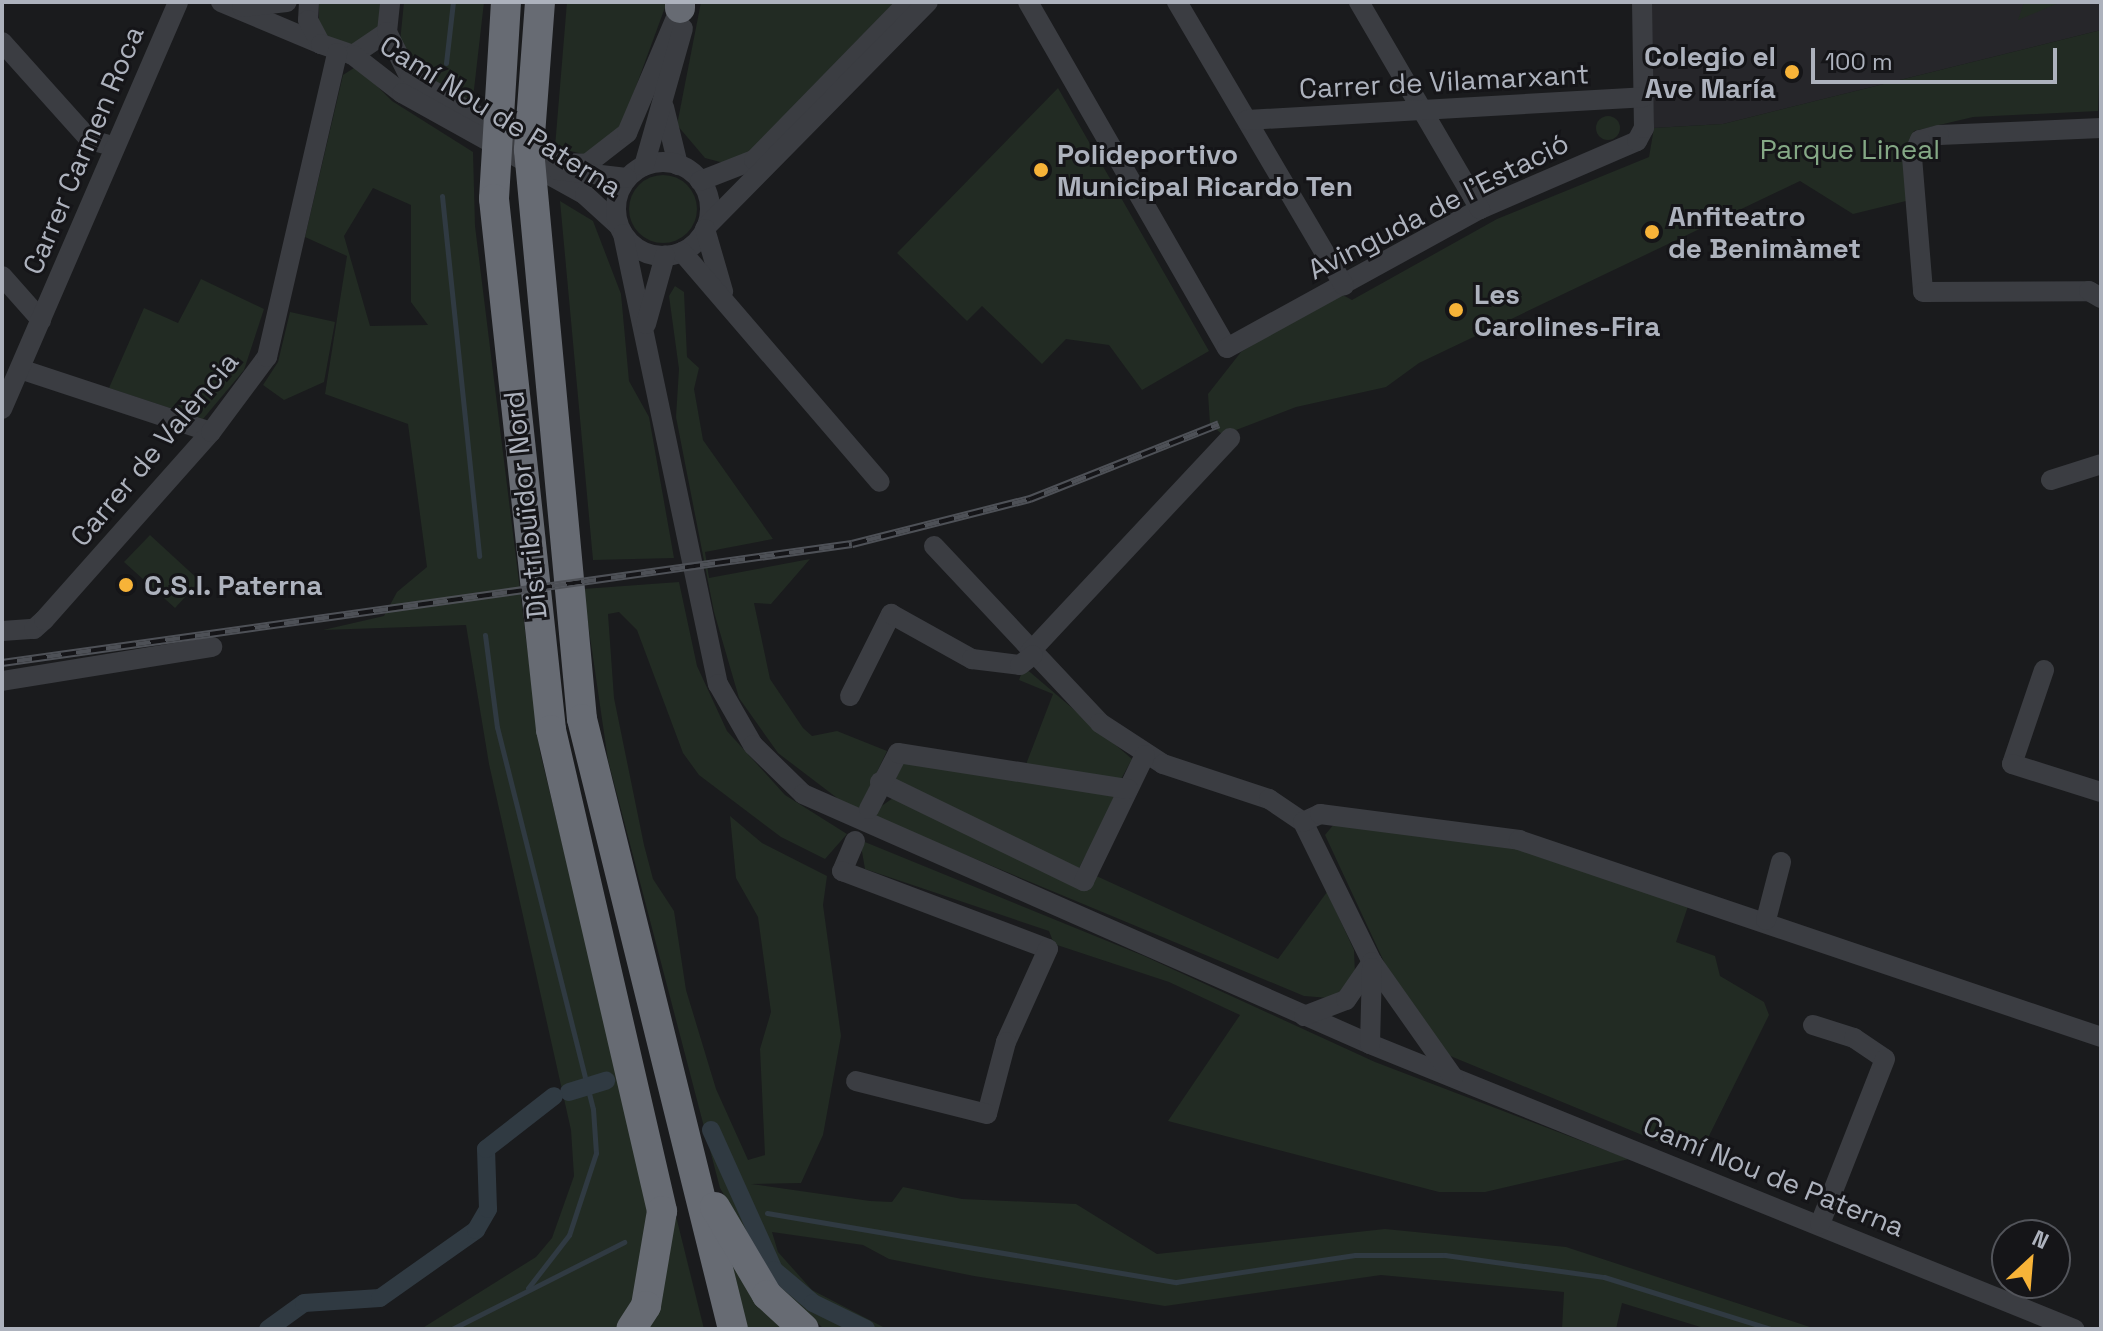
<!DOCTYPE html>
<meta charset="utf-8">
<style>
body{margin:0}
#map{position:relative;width:2103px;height:1331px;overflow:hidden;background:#1a1b1d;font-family:"Space Grotesk",sans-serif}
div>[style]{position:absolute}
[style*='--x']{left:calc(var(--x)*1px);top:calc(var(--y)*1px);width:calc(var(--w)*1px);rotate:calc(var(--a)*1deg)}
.built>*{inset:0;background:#26262a}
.green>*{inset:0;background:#222b23}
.round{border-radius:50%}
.stream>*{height:5px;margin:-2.5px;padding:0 2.5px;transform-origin:2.5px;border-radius:2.5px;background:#303a42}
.canal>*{height:18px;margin:-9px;padding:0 9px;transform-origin:9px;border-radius:9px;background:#303a42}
.minor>*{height:20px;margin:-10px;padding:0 10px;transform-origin:10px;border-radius:10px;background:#3b3d42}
.minor>.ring{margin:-10px;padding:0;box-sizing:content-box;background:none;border:20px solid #3b3d42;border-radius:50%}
.highway>*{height:30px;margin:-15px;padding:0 15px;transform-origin:15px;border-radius:15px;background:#676b73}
.rail>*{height:8px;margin-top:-4px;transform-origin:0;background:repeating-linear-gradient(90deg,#151518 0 15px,#4e5157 0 30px);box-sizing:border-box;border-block:2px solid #4e5157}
.dots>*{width:22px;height:22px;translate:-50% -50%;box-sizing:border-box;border:4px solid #151518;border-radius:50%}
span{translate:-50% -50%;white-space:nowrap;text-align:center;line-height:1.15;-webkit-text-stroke:6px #151518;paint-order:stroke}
.poi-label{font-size:28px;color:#adb2bd;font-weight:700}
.right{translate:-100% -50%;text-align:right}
.left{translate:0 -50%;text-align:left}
.street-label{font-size:28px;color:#adb2bd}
.park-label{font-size:28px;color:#84a885}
.frame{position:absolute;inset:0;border:4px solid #adb2bd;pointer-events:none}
.north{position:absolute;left:1991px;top:1219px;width:80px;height:80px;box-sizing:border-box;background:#151518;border:2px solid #52545a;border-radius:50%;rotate:26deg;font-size:22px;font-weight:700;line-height:32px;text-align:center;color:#adb2bd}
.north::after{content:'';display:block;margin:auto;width:28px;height:36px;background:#f7b338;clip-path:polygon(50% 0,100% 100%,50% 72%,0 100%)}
.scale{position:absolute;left:1811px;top:48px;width:246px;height:36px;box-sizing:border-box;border:4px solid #adb2bd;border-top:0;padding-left:10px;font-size:24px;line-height:28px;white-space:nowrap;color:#adb2bd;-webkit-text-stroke:6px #151518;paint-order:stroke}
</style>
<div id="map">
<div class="built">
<div style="clip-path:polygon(1651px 2px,2101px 2px,2101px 30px,1723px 124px,1654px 128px)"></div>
</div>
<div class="green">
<div style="clip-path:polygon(319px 2px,380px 2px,379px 26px,353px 45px,329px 38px,319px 24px)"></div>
<div style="clip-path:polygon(404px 2px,484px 2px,472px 107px,412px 70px,400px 42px)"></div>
<div style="clip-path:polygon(567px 2px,667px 2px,620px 130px,590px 156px,555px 147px)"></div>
<div style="clip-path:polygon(701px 2px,895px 2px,747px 154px,724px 163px,705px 158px,677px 125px)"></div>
<div style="clip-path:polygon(2024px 2px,2061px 2px,2018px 20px)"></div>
<div style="clip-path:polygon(2101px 30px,2098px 111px,1973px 117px,1914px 131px,1906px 146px,1906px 201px,1853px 214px,1800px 181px,1419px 363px,1386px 387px,1296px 407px,1223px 435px,1210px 424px,1208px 394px,1241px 352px,1339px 293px,1352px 300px,1497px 219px,1649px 157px,1654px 128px,1723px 124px)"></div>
<div style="clip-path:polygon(evenodd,357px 66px,392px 101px,473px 152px,475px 226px,540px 752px,648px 1196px,642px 1278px,621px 1329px,421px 1329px,536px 1257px,552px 1238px,574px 1176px,571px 1130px,489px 764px,466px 625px,323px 630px,384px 616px,397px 592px,427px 567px,408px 424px,325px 394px,347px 256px,305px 237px,343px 75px,357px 66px,373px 188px,411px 205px,411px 302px,428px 325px,370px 326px,344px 236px,373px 188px)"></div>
<div style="clip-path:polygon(1058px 88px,1209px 351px,1142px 390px,1109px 345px,1066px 339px,1042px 364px,982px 306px,967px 321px,897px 253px)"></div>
<div class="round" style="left:1596px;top:116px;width:24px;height:24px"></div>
<div class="round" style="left:629px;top:175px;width:68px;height:68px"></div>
<div style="clip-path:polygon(560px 201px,593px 221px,621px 294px,629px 381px,649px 417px,674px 558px,593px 560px)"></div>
<div style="clip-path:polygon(201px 279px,264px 309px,244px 370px,203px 419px,109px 388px,144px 308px,178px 323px)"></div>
<div style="clip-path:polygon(675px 286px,684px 292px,687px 357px,699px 368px,694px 389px,703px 440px,773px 539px,705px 552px,709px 578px,810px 559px,771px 604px,754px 603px,770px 679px,803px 728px,812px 736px,837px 731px,887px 751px,860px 807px,873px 812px,893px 798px,1092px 874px,1278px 959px,1327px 892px,1354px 950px,1355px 974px,1344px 989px,1329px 998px,1304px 996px,894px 825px,841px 801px,778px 753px,739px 698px,714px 612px,676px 417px,679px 369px,669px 296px)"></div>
<div style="clip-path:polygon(290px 312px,335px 322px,324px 382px,284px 400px,263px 385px,278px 362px)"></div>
<div style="clip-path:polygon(150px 535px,200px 581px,175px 608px,124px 562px)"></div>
<div style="clip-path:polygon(679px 582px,697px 666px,727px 731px,785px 795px,847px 834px,825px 859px,781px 837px,699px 775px,683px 753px,637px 630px,619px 612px,608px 614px,614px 698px,644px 845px,653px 879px,674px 911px,686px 990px,716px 1089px,748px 1160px,765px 1155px,760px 1049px,771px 1012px,758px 917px,736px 878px,730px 816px,762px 843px,827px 876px,823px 905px,841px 1036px,823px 1135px,801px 1183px,751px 1184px,870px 1201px,892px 1202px,903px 1187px,962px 1199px,1076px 1204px,1157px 1254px,1385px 1229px,1566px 1247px,1816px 1329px,1707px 1329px,1622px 1303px,1616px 1329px,1562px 1329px,1564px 1292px,1381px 1275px,1165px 1306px,974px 1276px,889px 1259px,863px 1245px,772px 1232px,778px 1252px,812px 1290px,887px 1329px,824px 1329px,775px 1284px,720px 1188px,608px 760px,583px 589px)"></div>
<div style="clip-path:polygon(1024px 667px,1132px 759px,1120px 781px,1025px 767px,1053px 694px,1019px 680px)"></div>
<div style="clip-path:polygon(901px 760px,1119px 793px,1079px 868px,896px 784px,892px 768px)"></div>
<div style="clip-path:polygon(1334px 824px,1490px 840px,1688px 906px,1676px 942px,1715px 956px,1720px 976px,1764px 1002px,1769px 1015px,1698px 1158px,1443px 1053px,1386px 966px,1325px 835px)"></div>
<div style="clip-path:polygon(860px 840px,1144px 956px,1375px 1062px,1629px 1159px,1485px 1192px,1439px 1192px,1168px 1121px,1240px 1015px,1169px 982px,1054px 944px,1049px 931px,865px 869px)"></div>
<div style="clip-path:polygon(670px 1192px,704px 1329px,647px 1329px,670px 1255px)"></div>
<div style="clip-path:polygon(717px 1234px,786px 1329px,744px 1329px)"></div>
</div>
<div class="stream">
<div style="--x:446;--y:63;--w:61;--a:-83.5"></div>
<div style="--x:442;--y:196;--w:362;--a:84.1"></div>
<div style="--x:485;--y:635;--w:93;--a:82.6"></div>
<div style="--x:497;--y:727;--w:394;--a:75.9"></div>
<div style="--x:593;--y:1109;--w:44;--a:86.1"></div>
<div style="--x:596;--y:1153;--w:86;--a:108.2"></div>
<div style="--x:569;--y:1235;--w:67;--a:127.7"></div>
<div style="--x:767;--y:1213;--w:415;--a:9.6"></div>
<div style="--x:1176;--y:1282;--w:181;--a:-8.6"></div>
<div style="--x:1355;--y:1255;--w:90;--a:0"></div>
<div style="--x:1445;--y:1255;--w:161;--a:7.9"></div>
<div style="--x:1604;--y:1277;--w:175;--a:17.3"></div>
<div style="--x:452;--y:1329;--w:193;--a:-26.8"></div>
</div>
<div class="canal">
<div style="--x:569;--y:1092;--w:39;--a:-17"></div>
<div style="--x:711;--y:1130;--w:154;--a:65.8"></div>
<div style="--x:774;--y:1270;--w:51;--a:40.2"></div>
<div style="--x:813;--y:1303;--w:59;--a:26.1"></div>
<div style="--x:268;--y:1329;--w:44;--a:-35.8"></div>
<div style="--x:304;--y:1303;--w:76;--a:-3.8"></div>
<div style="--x:380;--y:1298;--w:118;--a:-35.3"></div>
<div style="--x:476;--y:1230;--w:24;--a:-60"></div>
<div style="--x:488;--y:1209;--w:60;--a:-91.9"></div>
<div style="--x:486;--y:1149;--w:86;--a:-37.9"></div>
</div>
<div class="minor">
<div style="--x:221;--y:2;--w:108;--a:22.8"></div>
<div style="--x:309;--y:2;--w:18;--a:93"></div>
<div style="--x:308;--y:20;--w:27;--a:62"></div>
<div style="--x:321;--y:44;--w:34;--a:19"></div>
<div style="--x:353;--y:55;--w:41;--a:-34.1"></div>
<div style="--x:387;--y:32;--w:30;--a:-84"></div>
<div style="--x:1028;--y:2;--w:399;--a:60.1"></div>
<div style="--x:1227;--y:348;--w:289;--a:-28.8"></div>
<div style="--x:1480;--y:209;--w:171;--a:-23.4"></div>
<div style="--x:1637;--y:141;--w:15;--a:-62"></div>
<div style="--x:1644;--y:128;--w:126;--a:-90.9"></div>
<div style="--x:1177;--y:2;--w:329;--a:59.5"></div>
<div style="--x:1359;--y:2;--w:240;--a:59.7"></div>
<div style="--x:242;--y:7;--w:45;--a:-6.3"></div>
<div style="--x:387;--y:32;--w:51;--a:63.4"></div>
<div style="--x:410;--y:78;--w:175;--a:29.1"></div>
<div style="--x:563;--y:163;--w:24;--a:2"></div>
<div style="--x:587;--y:164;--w:51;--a:-37.8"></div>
<div style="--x:627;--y:133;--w:136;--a:-67"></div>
<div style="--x:2;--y:42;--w:132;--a:48.1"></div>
<div style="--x:90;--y:140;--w:23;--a:15"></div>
<div style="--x:353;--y:55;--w:62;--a:37.8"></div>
<div style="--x:402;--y:93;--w:210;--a:29.1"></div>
<div style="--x:585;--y:195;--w:45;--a:42.3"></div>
<div style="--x:664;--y:107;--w:60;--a:76.4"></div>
<div style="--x:1247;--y:120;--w:397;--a:-3.3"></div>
<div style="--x:2101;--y:128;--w:162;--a:177.5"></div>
<div style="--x:1939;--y:135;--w:20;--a:165"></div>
<div style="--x:1920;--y:140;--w:19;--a:115"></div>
<div style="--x:1912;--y:157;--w:135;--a:85.3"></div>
<div style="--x:1923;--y:292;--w:166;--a:-0.3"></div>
<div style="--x:2089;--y:291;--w:14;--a:30"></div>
<div class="ring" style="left:616px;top:162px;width:74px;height:74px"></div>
<div style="--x:644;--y:166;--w:143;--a:-74.2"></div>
<div style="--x:558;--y:170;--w:69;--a:6.6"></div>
<div style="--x:700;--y:181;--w:58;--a:-21.3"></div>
<div style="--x:754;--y:160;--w:221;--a:-45.7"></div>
<div style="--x:706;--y:227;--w:316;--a:-45.4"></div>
<div style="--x:705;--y:229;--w:65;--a:73.8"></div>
<div style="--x:623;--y:234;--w:460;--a:78.1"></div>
<div style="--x:718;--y:684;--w:70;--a:60.2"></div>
<div style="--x:753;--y:745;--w:70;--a:44.4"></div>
<div style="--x:803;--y:794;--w:620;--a:23.79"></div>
<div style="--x:1370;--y:1044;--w:760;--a:22.04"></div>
<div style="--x:682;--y:252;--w:303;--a:49.3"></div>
<div style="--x:2;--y:276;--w:59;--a:48.4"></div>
<div style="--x:646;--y:324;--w:71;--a:-74.4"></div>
<div style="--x:20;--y:369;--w:201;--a:18.3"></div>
<div style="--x:2;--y:409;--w:443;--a:-66.6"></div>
<div style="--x:2051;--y:480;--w:52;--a:-17.7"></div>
<div style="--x:934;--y:546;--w:243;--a:46.8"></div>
<div style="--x:1100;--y:723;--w:75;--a:33.1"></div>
<div style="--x:1163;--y:764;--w:112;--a:18.3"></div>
<div style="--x:1269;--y:799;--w:41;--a:34.1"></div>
<div style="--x:1303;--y:822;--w:156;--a:63.8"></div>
<div style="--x:1372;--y:962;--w:141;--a:54.8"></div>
<div style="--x:2;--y:631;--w:32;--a:-4"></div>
<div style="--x:34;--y:629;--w:13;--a:-42"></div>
<div style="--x:44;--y:620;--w:251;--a:-48.4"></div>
<div style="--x:211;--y:432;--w:94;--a:-53.3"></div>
<div style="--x:267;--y:357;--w:312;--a:-77"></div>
<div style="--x:1030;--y:652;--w:293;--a:-46.9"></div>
<div style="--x:2044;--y:670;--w:99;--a:108.8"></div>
<div style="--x:2012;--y:764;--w:93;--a:17.5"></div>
<div style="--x:2;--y:681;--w:213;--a:-9.2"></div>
<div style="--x:850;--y:696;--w:92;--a:-63.4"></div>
<div style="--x:891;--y:614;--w:93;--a:29.1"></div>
<div style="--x:972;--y:659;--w:48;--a:7.1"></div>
<div style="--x:1020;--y:665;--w:16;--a:-38"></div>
<div style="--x:880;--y:782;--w:227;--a:25.9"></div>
<div style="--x:1084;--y:881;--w:140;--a:-64.2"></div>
<div style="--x:869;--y:809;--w:63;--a:-62.6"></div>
<div style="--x:898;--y:753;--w:233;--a:8.9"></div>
<div style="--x:1303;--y:822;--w:19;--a:-25"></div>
<div style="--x:1320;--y:814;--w:201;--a:7.4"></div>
<div style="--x:1519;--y:840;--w:614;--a:18.7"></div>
<div style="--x:855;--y:841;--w:33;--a:113"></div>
<div style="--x:842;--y:871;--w:220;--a:20.7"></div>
<div style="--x:1048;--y:949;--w:102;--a:114.3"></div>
<div style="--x:1006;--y:1042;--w:74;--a:104.8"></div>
<div style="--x:987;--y:1114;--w:135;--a:-165.9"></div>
<div style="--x:1766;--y:920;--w:60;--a:-75.5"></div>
<div style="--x:1304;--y:1016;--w:45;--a:-20.9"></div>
<div style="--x:1346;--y:1000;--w:46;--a:-55.6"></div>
<div style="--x:1813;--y:1025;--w:43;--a:17.6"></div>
<div style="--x:1854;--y:1038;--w:37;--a:34"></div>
<div style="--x:1885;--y:1059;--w:177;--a:111.5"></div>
<div style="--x:1370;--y:1044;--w:76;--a:-88.5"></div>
</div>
<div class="highway">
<div style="--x:506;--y:2;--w:197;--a:93.5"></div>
<div style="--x:494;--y:199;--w:534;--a:83.87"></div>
<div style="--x:551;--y:730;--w:494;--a:77"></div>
<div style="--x:662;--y:1211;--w:96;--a:99.6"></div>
<div style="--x:646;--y:1306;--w:27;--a:123"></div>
<div style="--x:540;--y:2;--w:148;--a:94.3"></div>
<div style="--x:529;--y:150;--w:571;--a:84.68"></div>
<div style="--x:582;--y:719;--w:628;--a:76.1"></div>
<div style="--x:680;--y:8;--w:6;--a:-90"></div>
<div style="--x:715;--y:1207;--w:102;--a:59.4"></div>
<div style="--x:767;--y:1295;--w:50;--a:42.6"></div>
</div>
<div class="rail">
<div style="--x:2;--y:663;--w:858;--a:-7.97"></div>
<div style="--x:852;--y:544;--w:184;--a:-14.2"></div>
<div style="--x:1030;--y:499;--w:203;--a:-21.6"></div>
</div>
<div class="dots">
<div style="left:1792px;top:72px;background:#f7b338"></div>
<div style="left:1041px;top:170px;background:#f7b338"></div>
<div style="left:1652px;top:232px;background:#f7b338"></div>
<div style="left:1456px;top:310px;background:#f7b338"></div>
<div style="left:126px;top:585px;background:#f7b338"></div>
</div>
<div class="poi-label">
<span class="right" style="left:1776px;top:72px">Colegio el<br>Ave María</span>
<span class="left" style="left:1057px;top:170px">Polideportivo<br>Municipal Ricardo Ten</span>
<span class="left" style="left:1668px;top:232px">Anfiteatro<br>de Benimàmet</span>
<span class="left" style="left:1474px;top:310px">Les<br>Carolines-Fira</span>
<span class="left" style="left:144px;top:585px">C.S.I. Paterna</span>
</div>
<div class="street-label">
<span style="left:1444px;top:81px;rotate:-3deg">Carrer de Vilamarxant</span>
<span style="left:501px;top:116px;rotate:32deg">Camí Nou de Paterna</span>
<span style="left:83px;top:150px;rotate:-67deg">Carrer Carmen Roca</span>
<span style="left:1438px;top:206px;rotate:-27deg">Avinguda de l'Estació</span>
<span style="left:154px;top:449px;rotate:-50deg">Carrer de València</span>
<span style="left:525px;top:505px;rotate:-96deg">Distribuïdor Nord</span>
<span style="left:1774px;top:1176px;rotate:22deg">Camí Nou de Paterna</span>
</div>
<div class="park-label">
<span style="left:1850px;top:149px">Parque Lineal</span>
</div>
<div class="frame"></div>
<div class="north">N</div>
<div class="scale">100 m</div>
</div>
